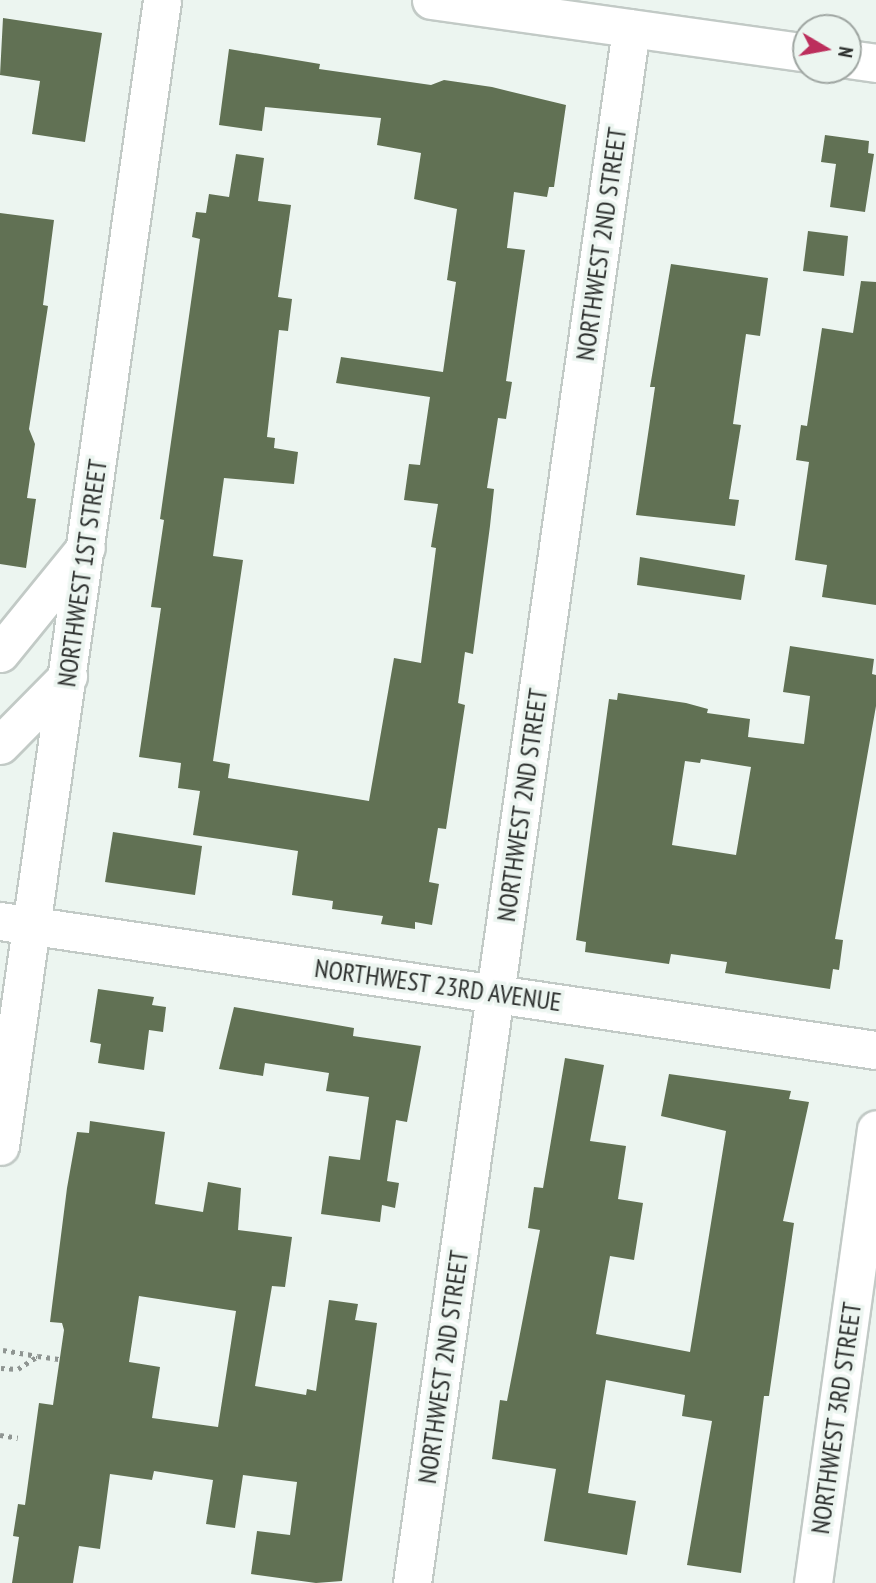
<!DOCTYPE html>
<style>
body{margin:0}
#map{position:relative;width:876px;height:1583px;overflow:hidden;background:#ecf5f0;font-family:"PT Sans Narrow",sans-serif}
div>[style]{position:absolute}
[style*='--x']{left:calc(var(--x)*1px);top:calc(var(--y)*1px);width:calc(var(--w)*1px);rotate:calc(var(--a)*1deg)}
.building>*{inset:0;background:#617154}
.path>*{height:4.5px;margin-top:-2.25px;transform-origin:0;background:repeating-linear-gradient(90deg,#8f9592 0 3.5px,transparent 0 8.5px)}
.roads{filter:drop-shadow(2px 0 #c2cac6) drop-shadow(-2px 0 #c2cac6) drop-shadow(0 2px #c2cac6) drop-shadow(0 -2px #c2cac6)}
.street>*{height:37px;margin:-18.5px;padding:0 18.5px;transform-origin:18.5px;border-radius:18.5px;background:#fff}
span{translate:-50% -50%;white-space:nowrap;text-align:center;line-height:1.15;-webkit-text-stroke:7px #ecf5f0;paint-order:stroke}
.street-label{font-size:26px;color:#2c2f2d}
.north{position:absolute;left:792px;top:14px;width:70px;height:70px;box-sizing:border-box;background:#ecf5f0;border:2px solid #9fa6a2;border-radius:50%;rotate:100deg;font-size:19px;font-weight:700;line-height:28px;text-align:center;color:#2c2f2d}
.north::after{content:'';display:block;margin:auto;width:24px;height:32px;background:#bc2e5c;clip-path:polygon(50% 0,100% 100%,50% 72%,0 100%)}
</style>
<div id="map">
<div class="building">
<div style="clip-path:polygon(3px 18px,102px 33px,85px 142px,32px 134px,40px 81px,0 75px)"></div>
<div style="clip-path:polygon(229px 49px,320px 64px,319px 69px,431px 85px,444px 80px,492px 87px,566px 105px,554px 187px,549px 187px,547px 197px,514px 192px,507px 248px,525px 250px,506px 381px,512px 382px,506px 419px,498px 418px,487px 488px,494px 489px,490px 526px,473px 654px,465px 652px,458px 703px,465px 705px,446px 829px,438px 828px,429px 882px,439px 884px,432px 925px,415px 922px,415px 929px,381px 924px,383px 916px,332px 909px,333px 901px,292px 895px,298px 851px,193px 835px,200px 791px,178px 788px,181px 763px,139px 757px,161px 608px,151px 607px,164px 520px,160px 519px,200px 239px,192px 237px,196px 212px,206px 213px,209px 194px,229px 197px,236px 154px,264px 158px,258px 201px,291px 205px,278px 297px,292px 299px,288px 331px,279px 330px,267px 437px,275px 438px,274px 448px,298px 452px,294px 484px,224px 478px,213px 556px,243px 560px,213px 761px,230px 764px,228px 778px,369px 801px,394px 658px,421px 663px,436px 548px,431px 547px,438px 504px,404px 500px,409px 464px,420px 465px,430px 397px,336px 383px,341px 357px,443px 372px,456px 282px,447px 280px,457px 209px,414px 199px,421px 153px,377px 145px,381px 118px,265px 107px,262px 131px,219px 125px)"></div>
<div style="clip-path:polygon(825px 135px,869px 141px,868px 153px,874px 154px,865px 212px,830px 207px,836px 164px,821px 162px)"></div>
<div style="clip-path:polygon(0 213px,54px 220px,43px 305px,48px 306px,29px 429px,35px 444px,27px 498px,36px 499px,26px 568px,0 564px)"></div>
<div style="clip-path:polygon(808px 231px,848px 236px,844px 276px,803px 271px)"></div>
<div style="clip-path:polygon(671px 264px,768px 278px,760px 336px,746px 334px,733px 424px,741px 425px,729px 499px,739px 500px,735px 526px,636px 515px,655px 387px,650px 387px)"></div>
<div style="clip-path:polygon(861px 281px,876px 282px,876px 605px,822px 597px,827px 565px,795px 560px,809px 462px,796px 460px,801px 425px,807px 426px,822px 328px,853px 333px)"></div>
<div style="clip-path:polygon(640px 557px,745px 575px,741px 600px,637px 585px)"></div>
<div style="clip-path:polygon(evenodd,790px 646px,874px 659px,872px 674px,876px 675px,876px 706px,835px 939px,843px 940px,839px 970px,833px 969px,830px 989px,725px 973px,727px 962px,671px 954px,669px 964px,585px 952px,586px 942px,576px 940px,609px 699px,617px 700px,618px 693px,686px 703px,708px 709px,707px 713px,750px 719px,748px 737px,804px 744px,810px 696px,783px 692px,790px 646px,701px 759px,751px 767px,736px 855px,672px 845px,685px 761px,700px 763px,701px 759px)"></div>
<div style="clip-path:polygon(113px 832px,202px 846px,195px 895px,105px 882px)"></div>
<div style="clip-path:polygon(98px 989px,154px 997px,152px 1005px,166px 1007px,163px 1032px,149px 1030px,144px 1070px,98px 1063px,101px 1044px,90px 1042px)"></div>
<div style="clip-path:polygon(234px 1007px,354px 1028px,353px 1036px,421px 1046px,407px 1122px,396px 1120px,387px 1181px,399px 1183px,395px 1208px,382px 1205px,380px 1222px,321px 1214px,329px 1156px,360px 1160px,369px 1097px,326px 1091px,329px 1073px,265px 1063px,263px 1076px,219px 1069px)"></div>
<div style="clip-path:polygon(565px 1058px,604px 1065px,590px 1141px,626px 1146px,618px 1199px,643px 1203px,634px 1260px,610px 1256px,596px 1334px,690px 1352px,726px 1131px,661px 1116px,669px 1074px,791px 1091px,789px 1099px,809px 1102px,783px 1221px,794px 1223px,769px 1396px,764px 1396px,741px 1573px,687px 1565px,712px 1421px,682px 1416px,685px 1395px,606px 1380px,588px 1493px,636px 1501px,627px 1555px,544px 1541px,556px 1469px,492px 1459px,500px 1400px,507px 1401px,540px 1230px,528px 1228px,534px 1187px,543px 1188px)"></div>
<div style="clip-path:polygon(evenodd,90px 1121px,165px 1132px,155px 1204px,203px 1212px,208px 1182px,241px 1188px,238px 1230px,292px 1237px,285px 1287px,272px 1286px,255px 1386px,306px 1395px,307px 1389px,316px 1391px,329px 1300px,358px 1304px,355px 1320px,377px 1323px,342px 1581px,316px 1583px,251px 1574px,257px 1531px,290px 1535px,297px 1482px,243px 1475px,235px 1528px,206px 1524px,213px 1480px,154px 1471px,152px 1480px,110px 1474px,100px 1549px,79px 1546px,73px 1583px,12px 1583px,19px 1537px,13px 1536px,18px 1504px,25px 1505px,39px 1403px,53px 1405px,64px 1330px,62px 1323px,50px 1322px,67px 1188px,77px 1132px,89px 1133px,90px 1121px,139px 1296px,236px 1311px,218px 1427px,152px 1418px,160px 1367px,129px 1362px,139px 1296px)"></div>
</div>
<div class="path">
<div style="--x:3;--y:1350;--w:35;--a:10"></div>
<div style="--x:1;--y:1368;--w:17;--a:3"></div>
<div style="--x:18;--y:1369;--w:24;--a:-33"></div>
<div style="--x:38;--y:1356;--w:21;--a:8"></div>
<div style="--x:0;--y:1435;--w:18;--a:9"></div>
</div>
<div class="roads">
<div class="street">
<div style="--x:431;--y:0;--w:379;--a:8"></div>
<div style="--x:848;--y:59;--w:28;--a:8"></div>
<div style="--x:0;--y:653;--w:136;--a:-50.9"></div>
<div style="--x:0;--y:745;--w:97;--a:-45.4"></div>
<div style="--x:0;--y:921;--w:885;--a:8.38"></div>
<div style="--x:0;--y:1146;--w:1157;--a:-81.95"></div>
<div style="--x:412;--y:1583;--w:1570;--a:-81.98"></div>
<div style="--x:813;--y:1583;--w:458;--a:-82.1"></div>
</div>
</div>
<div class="street-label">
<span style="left:601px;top:244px;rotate:-82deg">NORTHWEST 2ND STREET</span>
<span style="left:82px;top:573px;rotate:-82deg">NORTHWEST 1ST STREET</span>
<span style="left:522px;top:805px;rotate:-82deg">NORTHWEST 2ND STREET</span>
<span style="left:438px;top:985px;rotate:8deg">NORTHWEST 23RD AVENUE</span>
<span style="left:443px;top:1367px;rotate:-82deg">NORTHWEST 2ND STREET</span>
<span style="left:836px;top:1418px;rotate:-82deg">NORTHWEST 3RD STREET</span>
</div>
<div class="north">N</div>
</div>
